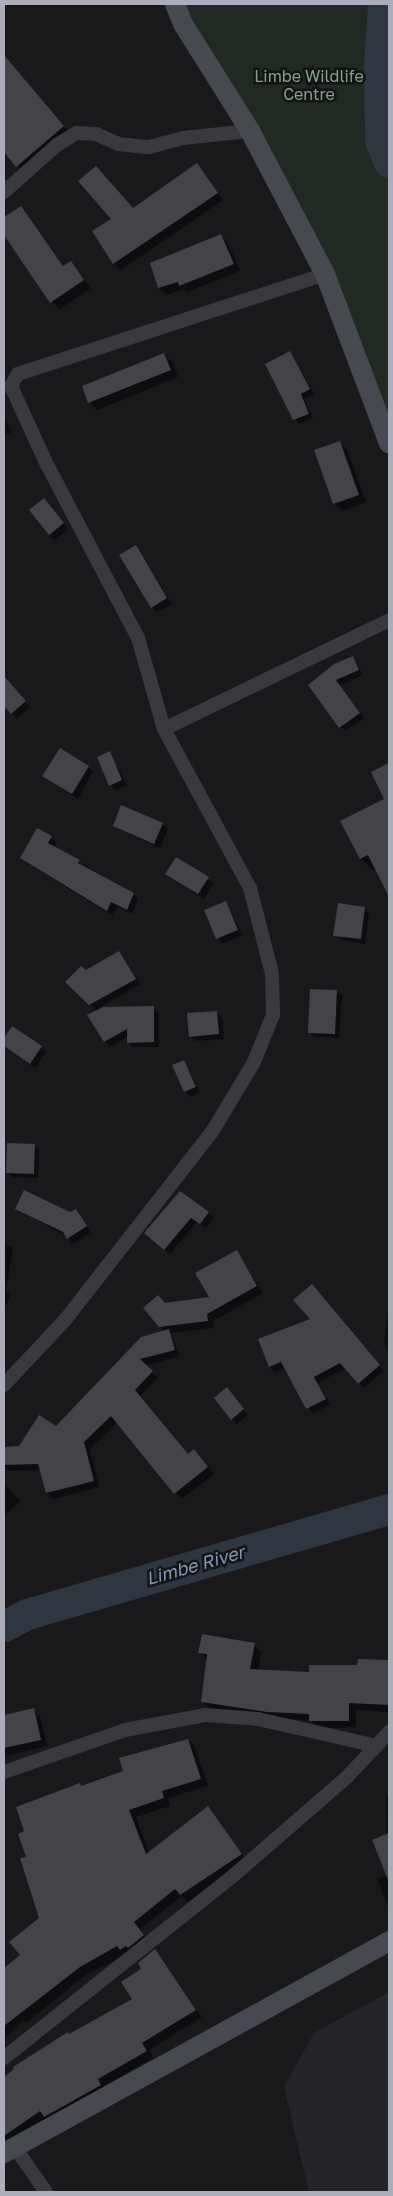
<!DOCTYPE html>
<style>
body{margin:0}
#map{position:relative;width:393px;height:2196px;overflow:hidden;background:#19181b;font-family:"Golos Text",sans-serif}
div>[style]{position:absolute}
[style*='--x']{left:calc(var(--x)*1px);top:calc(var(--y)*1px);width:calc(var(--w)*1px);rotate:calc(var(--a)*1deg)}
.built>*{inset:0;background:#252428}
.green>*{inset:0;background:#202922}
.shadow>*{inset:0;background:#0007}
.river>*{height:31px;margin:-15.5px;padding:0 15.5px;transform-origin:15.5px;border-radius:15.5px;background:#2e363f}
.building>*{inset:0;background:#434348}
.street>*{height:14px;margin:-7px;padding:0 7px;transform-origin:7px;border-radius:7px;background:#393a40}
.secondary>*{height:20px;margin:-10px;padding:0 10px;transform-origin:10px;border-radius:10px;background:#474950}
span{translate:-50% -50%;white-space:nowrap;text-align:center;line-height:1.15;-webkit-text-stroke:5px #141316;paint-order:stroke}
.park-label{font-size:16px;color:#82a587}
.water-label{font-size:18px;color:#8298b5;font-style:italic}
.frame{position:absolute;inset:0;border:5px solid #abaeba;pointer-events:none}
</style>
<div id="map">
<div class="built">
<div style="clip-path:polygon(389px 1992px,389px 2192px,309px 2192px,284px 2087px,314px 2033px)"></div>
</div>
<div class="green">
<div style="clip-path:polygon(164px 4px,389px 4px,389px 424px,234px 115px)"></div>
</div>
<div class="shadow">
<div style="clip-path:polygon(4px 57px,73px 137px,27px 175px,4px 150px,11px 143px,4px 135px)"></div>
<div style="clip-path:polygon(196px 165px,223px 200px,121px 270px,114px 263px,134px 209px)"></div>
<div style="clip-path:polygon(21px 207px,64px 267px,71px 263px,91px 288px,59px 310px,4px 233px,4px 219px)"></div>
<div style="clip-path:polygon(221px 236px,228px 243px,240px 271px,187px 292px,184px 289px,166px 295px,159px 288px)"></div>
<div style="clip-path:polygon(290px 353px,314px 394px,304px 399px,313px 418px,299px 424px,267px 365px)"></div>
<div style="clip-path:polygon(164px 355px,172px 362px,178px 377px,97px 410px,89px 402px)"></div>
<div style="clip-path:polygon(4px 416px,12px 432px,4px 436px)"></div>
<div style="clip-path:polygon(339px 442px,347px 450px,366px 502px,342px 511px,334px 503px)"></div>
<div style="clip-path:polygon(49px 505px,68px 529px,55px 540px,49px 534px)"></div>
<div style="clip-path:polygon(136px 547px,172px 604px,157px 612px,152px 607px)"></div>
<div style="clip-path:polygon(353px 657px,363px 675px,340px 685px,364px 718px,345px 731px,310px 686px)"></div>
<div style="clip-path:polygon(4px 677px,30px 707px,17px 719px,4px 704px)"></div>
<div style="clip-path:polygon(110px 753px,127px 786px,115px 790px,110px 785px)"></div>
<div style="clip-path:polygon(389px 765px,389px 887px,376px 869px,373px 870px,361px 859px,386px 800px,372px 773px)"></div>
<div style="clip-path:polygon(88px 767px,93px 772px,78px 799px,44px 776px)"></div>
<div style="clip-path:polygon(162px 824px,168px 829px,160px 848px,114px 826px)"></div>
<div style="clip-path:polygon(38px 829px,57px 842px,54px 847px,133px 894px,138px 899px,132px 914px,117px 907px,112px 915px,27px 863px,22px 858px)"></div>
<div style="clip-path:polygon(179px 861px,214px 883px,204px 899px,167px 874px)"></div>
<div style="clip-path:polygon(226px 902px,242px 935px,222px 944px,217px 938px)"></div>
<div style="clip-path:polygon(364px 908px,369px 913px,365px 944px,340px 940px,334px 935px)"></div>
<div style="clip-path:polygon(119px 952px,140px 984px,99px 1008px,153px 1007px,159px 1013px,159px 1047px,133px 1047px,128px 1042px,128px 1036px,110px 1047px,105px 1042px,97px 1011px,67px 982px)"></div>
<div style="clip-path:polygon(336px 991px,342px 996px,339px 1038px,314px 1037px,309px 1032px)"></div>
<div style="clip-path:polygon(217px 1012px,222px 1018px,224px 1039px,196px 1041px,190px 1036px)"></div>
<div style="clip-path:polygon(13px 1028px,46px 1052px,35px 1068px,4px 1046px)"></div>
<div style="clip-path:polygon(184px 1061px,200px 1092px,190px 1097px,185px 1091px)"></div>
<div style="clip-path:polygon(34px 1145px,39px 1150px,38px 1178px,13px 1177px,7px 1172px)"></div>
<div style="clip-path:polygon(16px 1209px,70px 1214px,76px 1210px,91px 1232px,73px 1244px,66px 1236px)"></div>
<div style="clip-path:polygon(208px 1213px,214px 1218px,206px 1228px,197px 1222px,170px 1254px,151px 1238px,158px 1218px)"></div>
<div style="clip-path:polygon(4px 1242px,13px 1248px,6px 1291px,11px 1296px,4px 1309px)"></div>
<div style="clip-path:polygon(236px 1252px,263px 1293px,213px 1321px,214px 1328px,171px 1333px,180px 1356px,145px 1366px,158px 1378px,140px 1396px,188px 1455px,200px 1457px,214px 1474px,182px 1499px,118px 1422px,90px 1449px,99px 1487px,53px 1499px,47px 1493px,41px 1470px,9px 1471px,4px 1466px,4px 1448px,20px 1447px,56px 1428px,166px 1332px,160px 1326px,165px 1305px,211px 1298px)"></div>
<div style="clip-path:polygon(317px 1291px,384px 1371px,364px 1388px,346px 1368px,318px 1383px,330px 1404px,313px 1414px,285px 1368px,275px 1372px,270px 1367px,312px 1320px)"></div>
<div style="clip-path:polygon(388px 1313px,389px 1313px,389px 1349px,384px 1344px)"></div>
<div style="clip-path:polygon(232px 1394px,248px 1415px,237px 1424px,232px 1419px)"></div>
<div style="clip-path:polygon(4px 1483px,20px 1501px,4px 1516px)"></div>
<div style="clip-path:polygon(254px 1645px,261px 1652px,258px 1671px,310px 1674px,359px 1666px,359px 1660px,389px 1662px,389px 1712px,356px 1710px,356px 1727px,318px 1728px,311px 1721px,210px 1709px,202px 1701px,207px 1660px,200px 1652px)"></div>
<div style="clip-path:polygon(33px 1709px,40px 1716px,47px 1746px,4px 1756px,4px 1716px)"></div>
<div style="clip-path:polygon(188px 1740px,195px 1747px,208px 1786px,168px 1798px,170px 1806px,136px 1817px,149px 1853px,208px 1808px,248px 1862px,188px 1902px,182px 1896px,140px 1929px,150px 1943px,87px 1974px,26px 2023px,23px 2021px,4px 2040px,4px 1970px,22px 1955px,40px 1918px,26px 1832px,82px 1787px,125px 1772px)"></div>
<div style="clip-path:polygon(386px 1793px,389px 1797px,389px 1909px,377px 1879px,388px 1875px)"></div>
<div style="clip-path:polygon(155px 1951px,202px 2017px,149px 2050px,153px 2058px,104px 2086px,108px 2092px,4px 2147px,4px 2077px,43px 2049px,134px 1999px,143px 1969px)"></div>
</div>
<div class="river">
<div style="--x:383;--y:4;--w:60;--a:93.8"></div>
<div style="--x:379;--y:64;--w:76;--a:89.2"></div>
<div style="--x:380;--y:140;--w:24;--a:68"></div>
<div style="--x:4;--y:1626;--w:26;--a:-28"></div>
<div style="--x:27;--y:1614;--w:377;--a:-16.2"></div>
</div>
<div class="building">
<div style="clip-path:polygon(4px 55px,64px 126px,16px 167px,4px 152px)"></div>
<div style="clip-path:polygon(197px 163px,218px 193px,113px 264px,92px 231px,111px 219px,78px 181px,96px 166px,133px 208px)"></div>
<div style="clip-path:polygon(21px 206px,63px 266px,71px 261px,84px 280px,50px 303px,4px 235px,4px 217px)"></div>
<div style="clip-path:polygon(221px 234px,234px 264px,179px 286px,178px 282px,158px 288px,150px 263px)"></div>
<div style="clip-path:polygon(290px 351px,310px 389px,301px 394px,309px 414px,293px 420px,265px 364px)"></div>
<div style="clip-path:polygon(164px 353px,171px 370px,88px 403px,82px 386px)"></div>
<div style="clip-path:polygon(340px 441px,359px 495px,333px 504px,314px 450px)"></div>
<div style="clip-path:polygon(44px 498px,64px 523px,49px 535px,29px 510px)"></div>
<div style="clip-path:polygon(136px 545px,167px 598px,151px 608px,119px 555px)"></div>
<div style="clip-path:polygon(353px 656px,359px 670px,336px 680px,360px 713px,339px 728px,308px 685px,334px 664px)"></div>
<div style="clip-path:polygon(4px 676px,26px 701px,11px 714px,4px 706px)"></div>
<div style="clip-path:polygon(60px 748px,89px 766px,72px 794px,42px 776px)"></div>
<div style="clip-path:polygon(110px 751px,122px 780px,109px 786px,97px 757px)"></div>
<div style="clip-path:polygon(389px 763px,389px 897px,368px 855px,360px 859px,340px 821px,384px 799px,371px 772px)"></div>
<div style="clip-path:polygon(121px 805px,163px 823px,154px 844px,113px 826px)"></div>
<div style="clip-path:polygon(37px 828px,52px 836px,48px 843px,80px 860px,78px 863px,134px 893px,127px 910px,111px 902px,107px 911px,20px 858px)"></div>
<div style="clip-path:polygon(176px 857px,209px 877px,198px 894px,165px 874px)"></div>
<div style="clip-path:polygon(226px 901px,238px 930px,216px 939px,204px 910px)"></div>
<div style="clip-path:polygon(338px 903px,365px 907px,361px 939px,333px 936px)"></div>
<div style="clip-path:polygon(119px 951px,136px 979px,89px 1005px,65px 982px,81px 966px,86px 970px)"></div>
<div style="clip-path:polygon(310px 989px,337px 990px,335px 1034px,308px 1033px)"></div>
<div style="clip-path:polygon(154px 1006px,154px 1042px,127px 1043px,127px 1029px,104px 1042px,87px 1015px,103px 1007px)"></div>
<div style="clip-path:polygon(217px 1011px,219px 1034px,189px 1037px,187px 1013px)"></div>
<div style="clip-path:polygon(12px 1026px,42px 1046px,30px 1064px,4px 1046px,4px 1038px)"></div>
<div style="clip-path:polygon(184px 1060px,196px 1087px,184px 1092px,172px 1065px)"></div>
<div style="clip-path:polygon(7px 1143px,35px 1144px,34px 1174px,6px 1173px)"></div>
<div style="clip-path:polygon(24px 1190px,70px 1212px,76px 1209px,87px 1226px,67px 1239px,63px 1232px,15px 1209px)"></div>
<div style="clip-path:polygon(180px 1191px,209px 1212px,200px 1224px,191px 1218px,164px 1250px,144px 1233px)"></div>
<div style="clip-path:polygon(237px 1250px,257px 1286px,207px 1314px,208px 1321px,159px 1327px,143px 1308px,158px 1295px,165px 1303px,209px 1297px,195px 1273px)"></div>
<div style="clip-path:polygon(312px 1284px,380px 1365px,358px 1384px,340px 1363px,314px 1377px,326px 1399px,306px 1409px,281px 1362px,269px 1367px,258px 1339px,310px 1319px,293px 1300px)"></div>
<div style="clip-path:polygon(169px 1329px,175px 1350px,140px 1359px,153px 1371px,135px 1390px,188px 1454px,194px 1449px,208px 1467px,174px 1494px,111px 1416px,84px 1442px,94px 1481px,46px 1493px,38px 1464px,4px 1465px,4px 1447px,19px 1446px,39px 1415px,56px 1426px,141px 1337px)"></div>
<div style="clip-path:polygon(227px 1387px,244px 1409px,231px 1420px,214px 1398px)"></div>
<div style="clip-path:polygon(202px 1634px,255px 1643px,250px 1669px,309px 1672px,309px 1665px,357px 1665px,358px 1659px,389px 1660px,389px 1705px,349px 1703px,349px 1721px,309px 1721px,309px 1714px,267px 1712px,201px 1702px,207px 1654px,198px 1653px)"></div>
<div style="clip-path:polygon(34px 1708px,41px 1740px,4px 1748px,4px 1715px)"></div>
<div style="clip-path:polygon(188px 1739px,201px 1779px,162px 1791px,164px 1798px,129px 1810px,146px 1854px,208px 1806px,242px 1854px,180px 1895px,175px 1889px,134px 1922px,144px 1935px,128px 1948px,126px 1946px,120px 1950px,117px 1946px,80px 1967px,4px 2026px,4px 1968px,20px 1955px,9px 1942px,39px 1918px,20px 1858px,26px 1857px,18px 1834px,24px 1831px,16px 1807px,80px 1783px,81px 1786px,123px 1771px,119px 1758px)"></div>
<div style="clip-path:polygon(389px 1833px,389px 1882px,372px 1840px)"></div>
<div style="clip-path:polygon(155px 1949px,196px 2010px,142px 2043px,147px 2051px,98px 2079px,101px 2085px,44px 2117px,40px 2111px,4px 2136px,4px 2077px,14px 2069px,13px 2067px,68px 2032px,69px 2034px,132px 1999px,121px 1982px,141px 1969px,138px 1963px)"></div>
</div>
<div class="street">
<div style="--x:4;--y:192;--w:71;--a:-41.6"></div>
<div style="--x:57;--y:145;--w:22;--a:-32"></div>
<div style="--x:76;--y:133;--w:20;--a:3"></div>
<div style="--x:96;--y:134;--w:24;--a:24"></div>
<div style="--x:118;--y:144;--w:31;--a:6"></div>
<div style="--x:149;--y:147;--w:35;--a:-15"></div>
<div style="--x:183;--y:138;--w:67;--a:-6"></div>
<div style="--x:164;--y:729;--w:95;--a:-105.9"></div>
<div style="--x:138;--y:638;--w:195;--a:-117.7"></div>
<div style="--x:47;--y:465;--w:87;--a:-114.5"></div>
<div style="--x:11;--y:386;--w:14;--a:-60"></div>
<div style="--x:18;--y:374;--w:323;--a:-18"></div>
<div style="--x:4;--y:1385;--w:89;--a:-46.8"></div>
<div style="--x:65;--y:1320;--w:239;--a:-52"></div>
<div style="--x:212;--y:1132;--w:82;--a:-59"></div>
<div style="--x:254;--y:1062;--w:51;--a:-68"></div>
<div style="--x:273;--y:1015;--w:41;--a:-91.4"></div>
<div style="--x:272;--y:974;--w:89;--a:-104.3"></div>
<div style="--x:250;--y:888;--w:181;--a:-118.4"></div>
<div style="--x:164;--y:729;--w:250;--a:-25.8"></div>
<div style="--x:4;--y:1772;--w:128;--a:-19.1"></div>
<div style="--x:125;--y:1730;--w:81;--a:-10.6"></div>
<div style="--x:205;--y:1715;--w:53;--a:4.3"></div>
<div style="--x:258;--y:1719;--w:122;--a:12.8"></div>
<div style="--x:4;--y:2058;--w:294;--a:-38.5"></div>
<div style="--x:234;--y:1875;--w:150;--a:-40.9"></div>
<div style="--x:347;--y:1777;--w:62;--a:-47"></div>
<div style="--x:14;--y:2146;--w:56;--a:55.2"></div>
</div>
<div class="secondary">
<div style="--x:175;--y:4;--w:22;--a:68"></div>
<div style="--x:183;--y:24;--w:126;--a:57.9"></div>
<div style="--x:250;--y:131;--w:161;--a:62.3"></div>
<div style="--x:325;--y:274;--w:181;--a:69.3"></div>
<div style="--x:4;--y:2153;--w:440;--a:-28.8"></div>
</div>
<div class="park-label">
<span style="left:309px;top:85px">Limbe Wildlife<br>Centre</span>
</div>
<div class="water-label">
<span style="left:195px;top:1565px;rotate:-16deg">Limbe River</span>
</div>
<div class="frame"></div>
</div>
